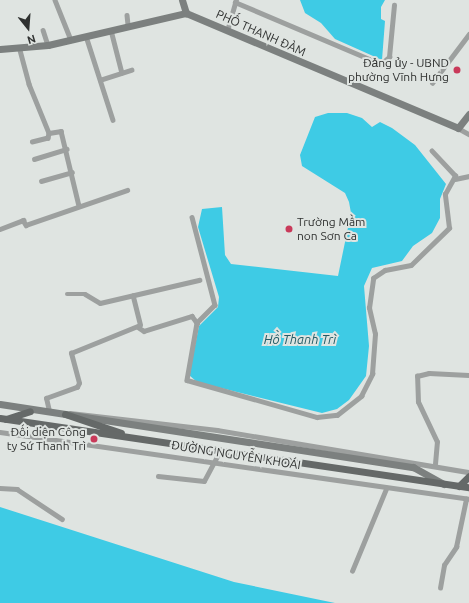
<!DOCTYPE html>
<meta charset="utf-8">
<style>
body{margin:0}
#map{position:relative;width:469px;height:603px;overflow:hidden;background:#dfe4e1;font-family:Ubuntu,sans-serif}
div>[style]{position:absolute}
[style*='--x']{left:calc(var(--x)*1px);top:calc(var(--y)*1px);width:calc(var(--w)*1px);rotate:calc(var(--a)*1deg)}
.water>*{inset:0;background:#3ecbe5}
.street>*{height:4.5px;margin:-2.25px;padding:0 2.25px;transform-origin:2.25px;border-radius:2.25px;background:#9da09f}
.secondary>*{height:7px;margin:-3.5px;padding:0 3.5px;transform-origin:3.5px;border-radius:3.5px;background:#7c807f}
.primary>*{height:7px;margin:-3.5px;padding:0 3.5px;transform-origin:3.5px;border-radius:3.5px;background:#656968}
.dots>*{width:11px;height:11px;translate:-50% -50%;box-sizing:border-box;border:2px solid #dfe4e1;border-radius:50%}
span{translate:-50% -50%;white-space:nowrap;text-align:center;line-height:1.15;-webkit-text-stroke:4px #dfe4e1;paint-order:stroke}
.street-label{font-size:12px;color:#2f3130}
.poi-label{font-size:12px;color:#2f3130}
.right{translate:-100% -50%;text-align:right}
.left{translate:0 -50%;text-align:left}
.water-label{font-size:13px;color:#235b66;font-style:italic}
.north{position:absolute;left:8px;top:8px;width:40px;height:40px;-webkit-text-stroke:3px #dfe4e1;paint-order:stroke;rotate:163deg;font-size:11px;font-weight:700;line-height:16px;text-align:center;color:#2f3130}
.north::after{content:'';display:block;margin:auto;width:14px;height:18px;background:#2f3130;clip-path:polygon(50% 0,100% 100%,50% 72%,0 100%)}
</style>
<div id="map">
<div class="water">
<div style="clip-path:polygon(300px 0,385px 0,381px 7px,381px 19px,385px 21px,382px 60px,335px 39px,321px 23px,305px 13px)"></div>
<div style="clip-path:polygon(328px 113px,347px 113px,362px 118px,372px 127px,380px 122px,392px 128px,415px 145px,446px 184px,440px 199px,440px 218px,432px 233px,413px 246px,402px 261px,372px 268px,364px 286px,369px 346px,366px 376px,349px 400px,337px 409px,322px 413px,197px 382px,189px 375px,199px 326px,218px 307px,219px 297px,198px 227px,202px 209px,222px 207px,225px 255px,231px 264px,338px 276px,351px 213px,349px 202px,345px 193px,302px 166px,300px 155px,315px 117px)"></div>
<div style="clip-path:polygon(0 507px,234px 582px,335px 603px,0 603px)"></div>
</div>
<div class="street">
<div style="--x:55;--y:0;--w:43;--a:68.2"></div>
<div style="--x:235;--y:2;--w:159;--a:23"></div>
<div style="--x:381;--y:64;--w:11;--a:-41"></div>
<div style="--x:389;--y:57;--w:52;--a:-84.5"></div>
<div style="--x:127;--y:15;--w:10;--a:84"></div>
<div style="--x:43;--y:30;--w:16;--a:72"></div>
<div style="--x:111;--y:30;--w:44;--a:75.7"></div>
<div style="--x:227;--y:31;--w:32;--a:-74"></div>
<div style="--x:86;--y:36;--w:88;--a:72.2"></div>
<div style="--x:20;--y:50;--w:35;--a:75"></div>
<div style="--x:29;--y:84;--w:53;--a:67.8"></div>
<div style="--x:49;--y:133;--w:5;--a:101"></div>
<div style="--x:48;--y:138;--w:16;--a:166"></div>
<div style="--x:100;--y:80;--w:33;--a:-18"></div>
<div style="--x:432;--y:83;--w:61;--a:-52.9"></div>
<div style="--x:458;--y:128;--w:13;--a:29"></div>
<div style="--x:49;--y:133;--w:12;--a:-9"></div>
<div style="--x:61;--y:131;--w:77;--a:76.5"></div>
<div style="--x:34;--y:159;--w:34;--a:-17"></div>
<div style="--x:455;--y:179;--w:14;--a:-12"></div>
<div style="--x:41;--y:181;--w:32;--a:-16"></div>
<div style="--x:192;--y:217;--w:91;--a:75.4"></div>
<div style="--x:215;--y:305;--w:25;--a:135"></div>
<div style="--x:197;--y:323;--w:58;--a:100"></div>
<div style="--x:187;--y:380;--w:135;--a:15.9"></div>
<div style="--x:317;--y:417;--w:20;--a:-6"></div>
<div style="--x:337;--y:415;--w:31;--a:-38"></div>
<div style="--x:361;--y:396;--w:25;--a:-63"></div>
<div style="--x:372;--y:374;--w:40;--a:-85.7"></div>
<div style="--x:375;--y:334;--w:27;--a:-103"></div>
<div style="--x:369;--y:308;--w:30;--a:-82"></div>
<div style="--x:373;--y:278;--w:14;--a:-34"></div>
<div style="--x:385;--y:270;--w:26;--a:-11"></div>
<div style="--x:411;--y:265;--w:53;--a:-44.2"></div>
<div style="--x:449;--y:228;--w:34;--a:-97"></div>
<div style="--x:445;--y:194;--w:21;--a:-61"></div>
<div style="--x:455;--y:176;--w:34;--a:-133"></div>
<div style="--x:0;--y:229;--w:25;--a:-21"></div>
<div style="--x:23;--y:220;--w:6;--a:59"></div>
<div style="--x:26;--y:225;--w:107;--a:-19.1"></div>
<div style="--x:67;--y:294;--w:18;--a:0"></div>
<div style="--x:85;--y:294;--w:17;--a:31"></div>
<div style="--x:100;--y:303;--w:102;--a:-13.1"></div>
<div style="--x:138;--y:327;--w:7;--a:34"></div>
<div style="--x:144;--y:331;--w:50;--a:-17.4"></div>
<div style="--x:192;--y:316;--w:9;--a:54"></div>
<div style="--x:49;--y:411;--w:13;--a:-103"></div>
<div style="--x:46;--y:398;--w:33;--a:-20"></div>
<div style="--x:77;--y:387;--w:4;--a:-63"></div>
<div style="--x:79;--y:383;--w:31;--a:-105"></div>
<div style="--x:71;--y:353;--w:74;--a:-22.1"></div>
<div style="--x:140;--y:325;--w:30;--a:-104"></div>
<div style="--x:70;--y:413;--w:148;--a:6.6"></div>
<div style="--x:217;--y:430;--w:255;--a:9.5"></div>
<div style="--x:0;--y:432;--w:474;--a:8.1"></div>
<div style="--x:435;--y:464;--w:22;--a:-85"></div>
<div style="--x:437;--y:442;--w:44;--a:-115.4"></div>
<div style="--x:418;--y:402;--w:26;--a:-92"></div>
<div style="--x:417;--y:376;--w:12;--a:-14"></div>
<div style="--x:429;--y:373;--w:40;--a:2.9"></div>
<div style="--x:158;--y:476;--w:46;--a:6.2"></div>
<div style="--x:204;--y:481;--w:34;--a:-62"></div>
<div style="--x:0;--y:488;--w:17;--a:3"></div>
<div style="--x:17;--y:489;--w:54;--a:33.7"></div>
<div style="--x:352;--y:571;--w:89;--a:-67.5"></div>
<div style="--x:440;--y:588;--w:23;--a:-80"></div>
<div style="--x:444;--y:565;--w:22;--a:-56"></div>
<div style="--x:456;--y:547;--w:49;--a:-78.2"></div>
</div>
<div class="secondary">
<div style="--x:182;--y:0;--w:14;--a:73"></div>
<div style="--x:0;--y:49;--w:48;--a:-4.8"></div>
<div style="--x:48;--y:45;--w:142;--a:-13.1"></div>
<div style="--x:186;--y:13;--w:295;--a:22.9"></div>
<div style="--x:458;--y:128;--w:18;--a:-52"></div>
<div style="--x:0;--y:404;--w:418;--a:8.7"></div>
<div style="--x:413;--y:467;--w:35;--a:29"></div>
</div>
<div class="primary">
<div style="--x:65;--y:414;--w:59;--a:18.7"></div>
<div style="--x:0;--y:418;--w:474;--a:8.4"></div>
<div style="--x:6;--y:419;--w:25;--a:-18"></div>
<div style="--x:459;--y:486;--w:14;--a:-45"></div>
</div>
<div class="dots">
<div style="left:457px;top:70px;background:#c93a5a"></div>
<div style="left:289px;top:229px;background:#c93a5a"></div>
<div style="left:94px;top:439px;background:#c93a5a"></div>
</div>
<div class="street-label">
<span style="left:261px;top:33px;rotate:24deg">PHỐ THANH ĐÀM</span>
<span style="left:236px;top:455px;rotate:9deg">ĐƯỜNG NGUYỄN KHOÁI</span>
</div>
<div class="poi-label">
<span class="right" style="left:449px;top:70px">Đảng ủy - UBND<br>phường Vĩnh Hưng</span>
<span class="left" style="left:297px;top:229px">Trường Mầm<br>non Sơn Ca</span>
<span class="right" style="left:86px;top:439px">Đối diện Công<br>ty Sứ Thanh Trì</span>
</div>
<div class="water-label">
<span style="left:300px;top:339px">Hồ Thanh Trì</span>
</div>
<div class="north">N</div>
</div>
